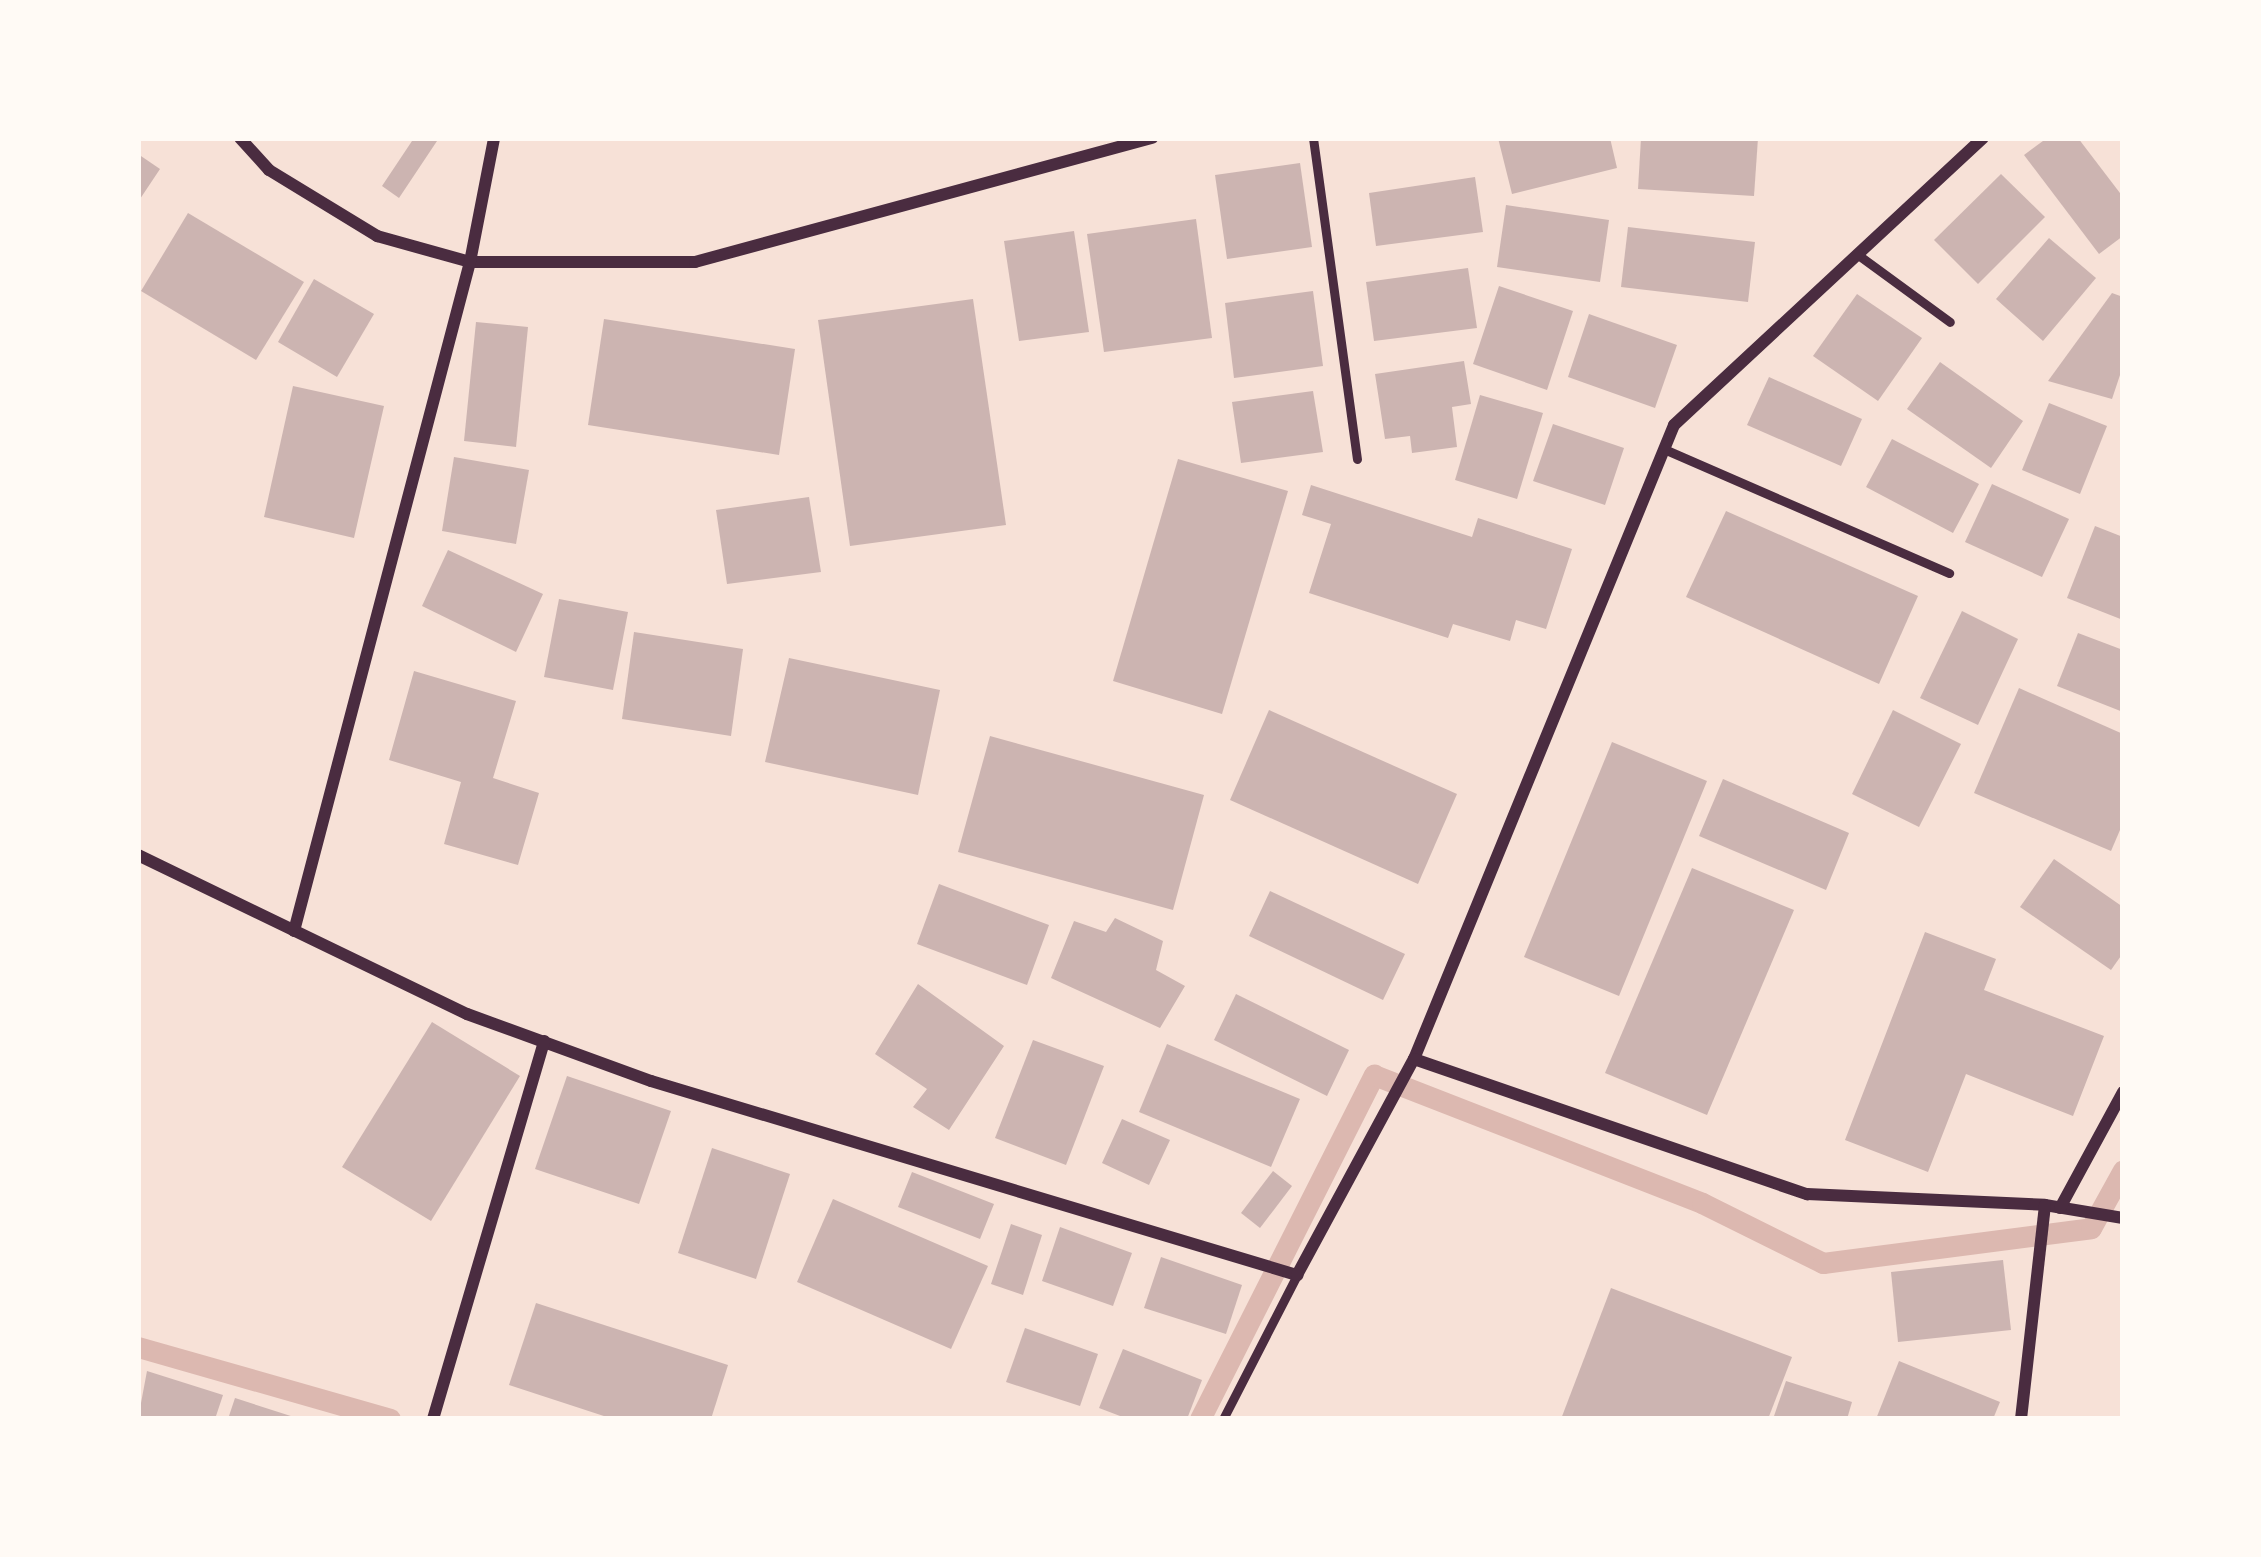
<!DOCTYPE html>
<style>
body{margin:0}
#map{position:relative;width:2261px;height:1557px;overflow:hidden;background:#f7e1d7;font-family:"Roboto Condensed",sans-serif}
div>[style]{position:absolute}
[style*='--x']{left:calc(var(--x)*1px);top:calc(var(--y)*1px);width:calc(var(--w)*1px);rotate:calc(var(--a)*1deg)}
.stream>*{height:21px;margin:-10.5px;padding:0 10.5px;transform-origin:10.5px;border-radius:10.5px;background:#dcb8b0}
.building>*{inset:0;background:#ccb4b1}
.service>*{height:9px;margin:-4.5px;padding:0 4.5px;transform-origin:4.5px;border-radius:4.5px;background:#4a2c40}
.minor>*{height:12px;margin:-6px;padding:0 6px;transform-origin:6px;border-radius:6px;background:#4a2c40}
span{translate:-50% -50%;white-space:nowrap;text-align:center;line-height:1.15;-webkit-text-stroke:12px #fffaf5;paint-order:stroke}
.frame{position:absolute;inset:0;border:141px solid #fffaf5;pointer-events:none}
</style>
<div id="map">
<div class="stream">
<div style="--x:138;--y:1347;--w:262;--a:15.9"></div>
<div style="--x:1200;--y:1419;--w:386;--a:-63.2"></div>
<div style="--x:1374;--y:1075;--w:352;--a:21.3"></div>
<div style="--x:1702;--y:1203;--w:135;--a:26.4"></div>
<div style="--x:1823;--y:1263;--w:270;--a:-7.4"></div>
<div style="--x:2091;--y:1228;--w:66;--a:-61.1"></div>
</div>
<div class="building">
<div style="clip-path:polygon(414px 138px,439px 138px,399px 198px,382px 186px)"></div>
<div style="clip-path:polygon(1498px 138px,1610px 138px,1617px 168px,1512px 194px)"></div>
<div style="clip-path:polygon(1641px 138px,1758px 138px,1754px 196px,1638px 189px)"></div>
<div style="clip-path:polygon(2047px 138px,2078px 138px,2123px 197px,2123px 236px,2099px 254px,2024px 155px)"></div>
<div style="clip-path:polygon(138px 154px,160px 169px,138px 202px)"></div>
<div style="clip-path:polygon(1300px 163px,1312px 247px,1227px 259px,1215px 175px)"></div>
<div style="clip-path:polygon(2001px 174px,2045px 217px,1978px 284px,1934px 240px)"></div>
<div style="clip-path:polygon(1475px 177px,1483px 232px,1376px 246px,1369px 193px)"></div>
<div style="clip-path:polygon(1506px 205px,1609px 220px,1600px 282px,1497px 267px)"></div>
<div style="clip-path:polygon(188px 213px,304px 282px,256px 360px,141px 291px)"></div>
<div style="clip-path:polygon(1196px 219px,1212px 338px,1104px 352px,1087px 234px)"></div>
<div style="clip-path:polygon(1628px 227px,1755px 242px,1748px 302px,1621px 287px)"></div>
<div style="clip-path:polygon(1074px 231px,1089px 332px,1019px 341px,1004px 241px)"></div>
<div style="clip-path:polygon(2049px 238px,2096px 278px,2043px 341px,1996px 299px)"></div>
<div style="clip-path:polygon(1468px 268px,1477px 328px,1374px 341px,1366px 282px)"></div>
<div style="clip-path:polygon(314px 279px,374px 314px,337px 377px,278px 342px)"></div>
<div style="clip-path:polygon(1499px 286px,1573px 311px,1547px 390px,1473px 364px)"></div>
<div style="clip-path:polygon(1313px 291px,1323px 366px,1234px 378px,1225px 303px)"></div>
<div style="clip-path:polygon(2112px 293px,2123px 297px,2123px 366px,2112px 399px,2048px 381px)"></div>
<div style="clip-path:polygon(1857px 294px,1922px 338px,1878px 401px,1813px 356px)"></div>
<div style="clip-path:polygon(973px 299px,1006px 525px,850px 546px,818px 320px)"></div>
<div style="clip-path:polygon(1589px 314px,1677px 345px,1655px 408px,1568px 377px)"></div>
<div style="clip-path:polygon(604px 319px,795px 349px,779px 455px,588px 425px)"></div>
<div style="clip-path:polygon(476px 322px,528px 327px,516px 447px,464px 441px)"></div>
<div style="clip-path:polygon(1464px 361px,1471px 404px,1452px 407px,1457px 447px,1412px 453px,1410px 436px,1385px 439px,1375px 374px)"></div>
<div style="clip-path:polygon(1940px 362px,2023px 421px,1991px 468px,1907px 409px)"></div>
<div style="clip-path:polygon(1769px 377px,1862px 419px,1841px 466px,1747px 425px)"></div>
<div style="clip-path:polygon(293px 386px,384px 406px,354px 538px,264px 517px)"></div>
<div style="clip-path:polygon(1313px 391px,1323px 452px,1241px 463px,1232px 402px)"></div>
<div style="clip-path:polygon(1480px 395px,1543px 413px,1517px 499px,1455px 480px)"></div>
<div style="clip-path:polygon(2049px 403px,2107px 426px,2080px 494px,2022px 470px)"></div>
<div style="clip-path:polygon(1553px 424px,1624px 448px,1605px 505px,1533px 481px)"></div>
<div style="clip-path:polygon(1892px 439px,1979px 484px,1953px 533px,1866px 487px)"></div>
<div style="clip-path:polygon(454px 457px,529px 470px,516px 544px,442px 531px)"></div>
<div style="clip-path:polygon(1178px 459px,1288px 491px,1222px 714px,1113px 681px)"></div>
<div style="clip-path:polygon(1992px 484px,2069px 519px,2042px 577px,1965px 542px)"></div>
<div style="clip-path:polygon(1311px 485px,1472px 537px,1478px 518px,1572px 549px,1546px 629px,1516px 620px,1510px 641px,1453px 624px,1448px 638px,1309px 593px,1331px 524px,1302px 515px)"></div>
<div style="clip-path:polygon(809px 497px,821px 572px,727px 584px,716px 510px)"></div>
<div style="clip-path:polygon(1726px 511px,1918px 596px,1879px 684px,1686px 597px)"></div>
<div style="clip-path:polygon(2095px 526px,2123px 537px,2123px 620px,2067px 598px)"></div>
<div style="clip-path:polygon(448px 550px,543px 594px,516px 652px,422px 606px)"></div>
<div style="clip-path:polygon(559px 599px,628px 612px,613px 690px,544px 677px)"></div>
<div style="clip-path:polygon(1962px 611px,2018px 639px,1978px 725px,1920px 698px)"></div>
<div style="clip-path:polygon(634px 632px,743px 649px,731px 736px,622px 719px)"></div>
<div style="clip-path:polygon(2078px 633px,2123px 650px,2123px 712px,2057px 686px)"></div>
<div style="clip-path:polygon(789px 658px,940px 690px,918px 795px,765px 762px)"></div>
<div style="clip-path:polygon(414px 671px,516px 701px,493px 778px,539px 793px,518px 865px,444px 844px,461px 782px,389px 760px)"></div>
<div style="clip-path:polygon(2019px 688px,2123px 734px,2123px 823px,2111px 851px,1974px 793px)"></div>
<div style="clip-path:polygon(1269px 710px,1457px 794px,1418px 884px,1230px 800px)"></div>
<div style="clip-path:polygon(1893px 710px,1961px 744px,1919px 827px,1852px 794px)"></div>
<div style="clip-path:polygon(990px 736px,1204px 795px,1173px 910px,958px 852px)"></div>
<div style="clip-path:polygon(1612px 742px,1707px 781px,1619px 996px,1524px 957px)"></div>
<div style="clip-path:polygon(1723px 779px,1849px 833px,1826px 890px,1699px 836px)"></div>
<div style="clip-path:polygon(2054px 859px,2123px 907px,2123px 953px,2111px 970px,2020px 907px)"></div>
<div style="clip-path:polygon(1692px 868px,1794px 910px,1707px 1115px,1605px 1073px)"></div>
<div style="clip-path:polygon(939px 884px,1049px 925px,1027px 985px,917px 944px)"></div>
<div style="clip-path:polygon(1270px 891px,1405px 954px,1383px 1000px,1249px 936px)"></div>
<div style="clip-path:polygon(1115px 918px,1163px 941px,1156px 970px,1185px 986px,1160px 1028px,1051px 978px,1074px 921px,1106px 932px)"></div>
<div style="clip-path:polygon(1925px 932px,1996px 959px,1984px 990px,2104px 1036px,2073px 1116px,1966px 1074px,1928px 1172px,1845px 1140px)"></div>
<div style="clip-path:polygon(918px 984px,1004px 1046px,949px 1130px,913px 1107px,927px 1089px,875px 1054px)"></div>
<div style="clip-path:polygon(1236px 994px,1349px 1050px,1327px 1096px,1214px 1040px)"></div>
<div style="clip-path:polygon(432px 1022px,520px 1076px,431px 1221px,342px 1167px)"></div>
<div style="clip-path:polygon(1033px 1040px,1104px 1066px,1066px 1165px,995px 1138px)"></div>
<div style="clip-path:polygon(1167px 1044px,1300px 1099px,1271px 1167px,1139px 1112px)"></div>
<div style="clip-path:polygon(567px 1076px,671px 1111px,639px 1204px,535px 1169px)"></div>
<div style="clip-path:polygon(1122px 1119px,1170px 1140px,1149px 1185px,1102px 1163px)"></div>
<div style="clip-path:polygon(712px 1148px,790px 1174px,756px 1279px,678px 1253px)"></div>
<div style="clip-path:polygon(1273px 1171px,1292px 1186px,1260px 1228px,1241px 1213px)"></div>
<div style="clip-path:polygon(912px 1172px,994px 1204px,980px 1239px,898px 1207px)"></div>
<div style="clip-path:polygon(833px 1199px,988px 1266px,951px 1349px,797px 1282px)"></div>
<div style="clip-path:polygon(1011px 1224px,1042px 1235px,1023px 1295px,991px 1284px)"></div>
<div style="clip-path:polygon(1060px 1227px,1132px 1253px,1113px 1306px,1042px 1281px)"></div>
<div style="clip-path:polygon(1161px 1257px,1242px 1285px,1226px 1334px,1144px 1308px)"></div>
<div style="clip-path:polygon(2003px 1260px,2011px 1330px,1898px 1342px,1891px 1272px)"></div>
<div style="clip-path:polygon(1611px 1288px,1792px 1357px,1768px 1419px,1561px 1419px)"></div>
<div style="clip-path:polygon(536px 1303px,728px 1365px,711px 1419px,613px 1419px,509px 1385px)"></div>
<div style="clip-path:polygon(1025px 1328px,1098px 1354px,1080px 1406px,1006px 1382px)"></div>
<div style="clip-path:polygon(1123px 1349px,1202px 1380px,1187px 1419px,1128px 1419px,1099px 1408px)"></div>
<div style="clip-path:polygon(1899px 1361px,2000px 1402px,1993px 1419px,1876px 1419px)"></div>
<div style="clip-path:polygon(147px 1371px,223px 1395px,215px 1419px,138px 1419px)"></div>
<div style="clip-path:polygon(1786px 1381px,1852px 1402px,1847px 1419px,1773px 1419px)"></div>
<div style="clip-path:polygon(235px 1398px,297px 1418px,297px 1419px,228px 1419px)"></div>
</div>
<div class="service">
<div style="--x:1313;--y:138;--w:324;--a:82.2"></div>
<div style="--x:1857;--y:254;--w:115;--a:36.2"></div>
<div style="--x:1664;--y:449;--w:311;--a:23.5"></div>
<div style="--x:1223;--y:1419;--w:162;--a:-62.8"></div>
</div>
<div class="minor">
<div style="--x:240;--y:138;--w:43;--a:47.8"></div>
<div style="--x:269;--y:170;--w:127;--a:31.4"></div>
<div style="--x:377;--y:236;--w:97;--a:15.6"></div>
<div style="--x:470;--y:262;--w:225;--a:0"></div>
<div style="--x:695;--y:262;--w:474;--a:-15.2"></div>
<div style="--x:138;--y:855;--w:365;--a:25.8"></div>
<div style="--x:467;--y:1014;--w:196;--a:20"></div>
<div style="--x:651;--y:1081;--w:675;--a:16.72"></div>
<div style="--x:1297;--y:1275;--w:246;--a:-61.6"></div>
<div style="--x:1414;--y:1059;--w:685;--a:-67.7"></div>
<div style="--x:1674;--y:425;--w:422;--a:-42.9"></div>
<div style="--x:294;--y:931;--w:692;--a:-75.26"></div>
<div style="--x:470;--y:262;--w:126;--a:-79"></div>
<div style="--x:1414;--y:1059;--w:416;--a:19"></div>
<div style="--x:1807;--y:1194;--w:238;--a:2.6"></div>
<div style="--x:2045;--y:1205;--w:79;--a:9.5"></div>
<div style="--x:2060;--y:1208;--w:132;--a:-61.5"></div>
<div style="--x:433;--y:1419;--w:394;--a:-73.6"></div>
<div style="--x:2021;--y:1419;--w:215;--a:-83.6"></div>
</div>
<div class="frame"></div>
</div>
